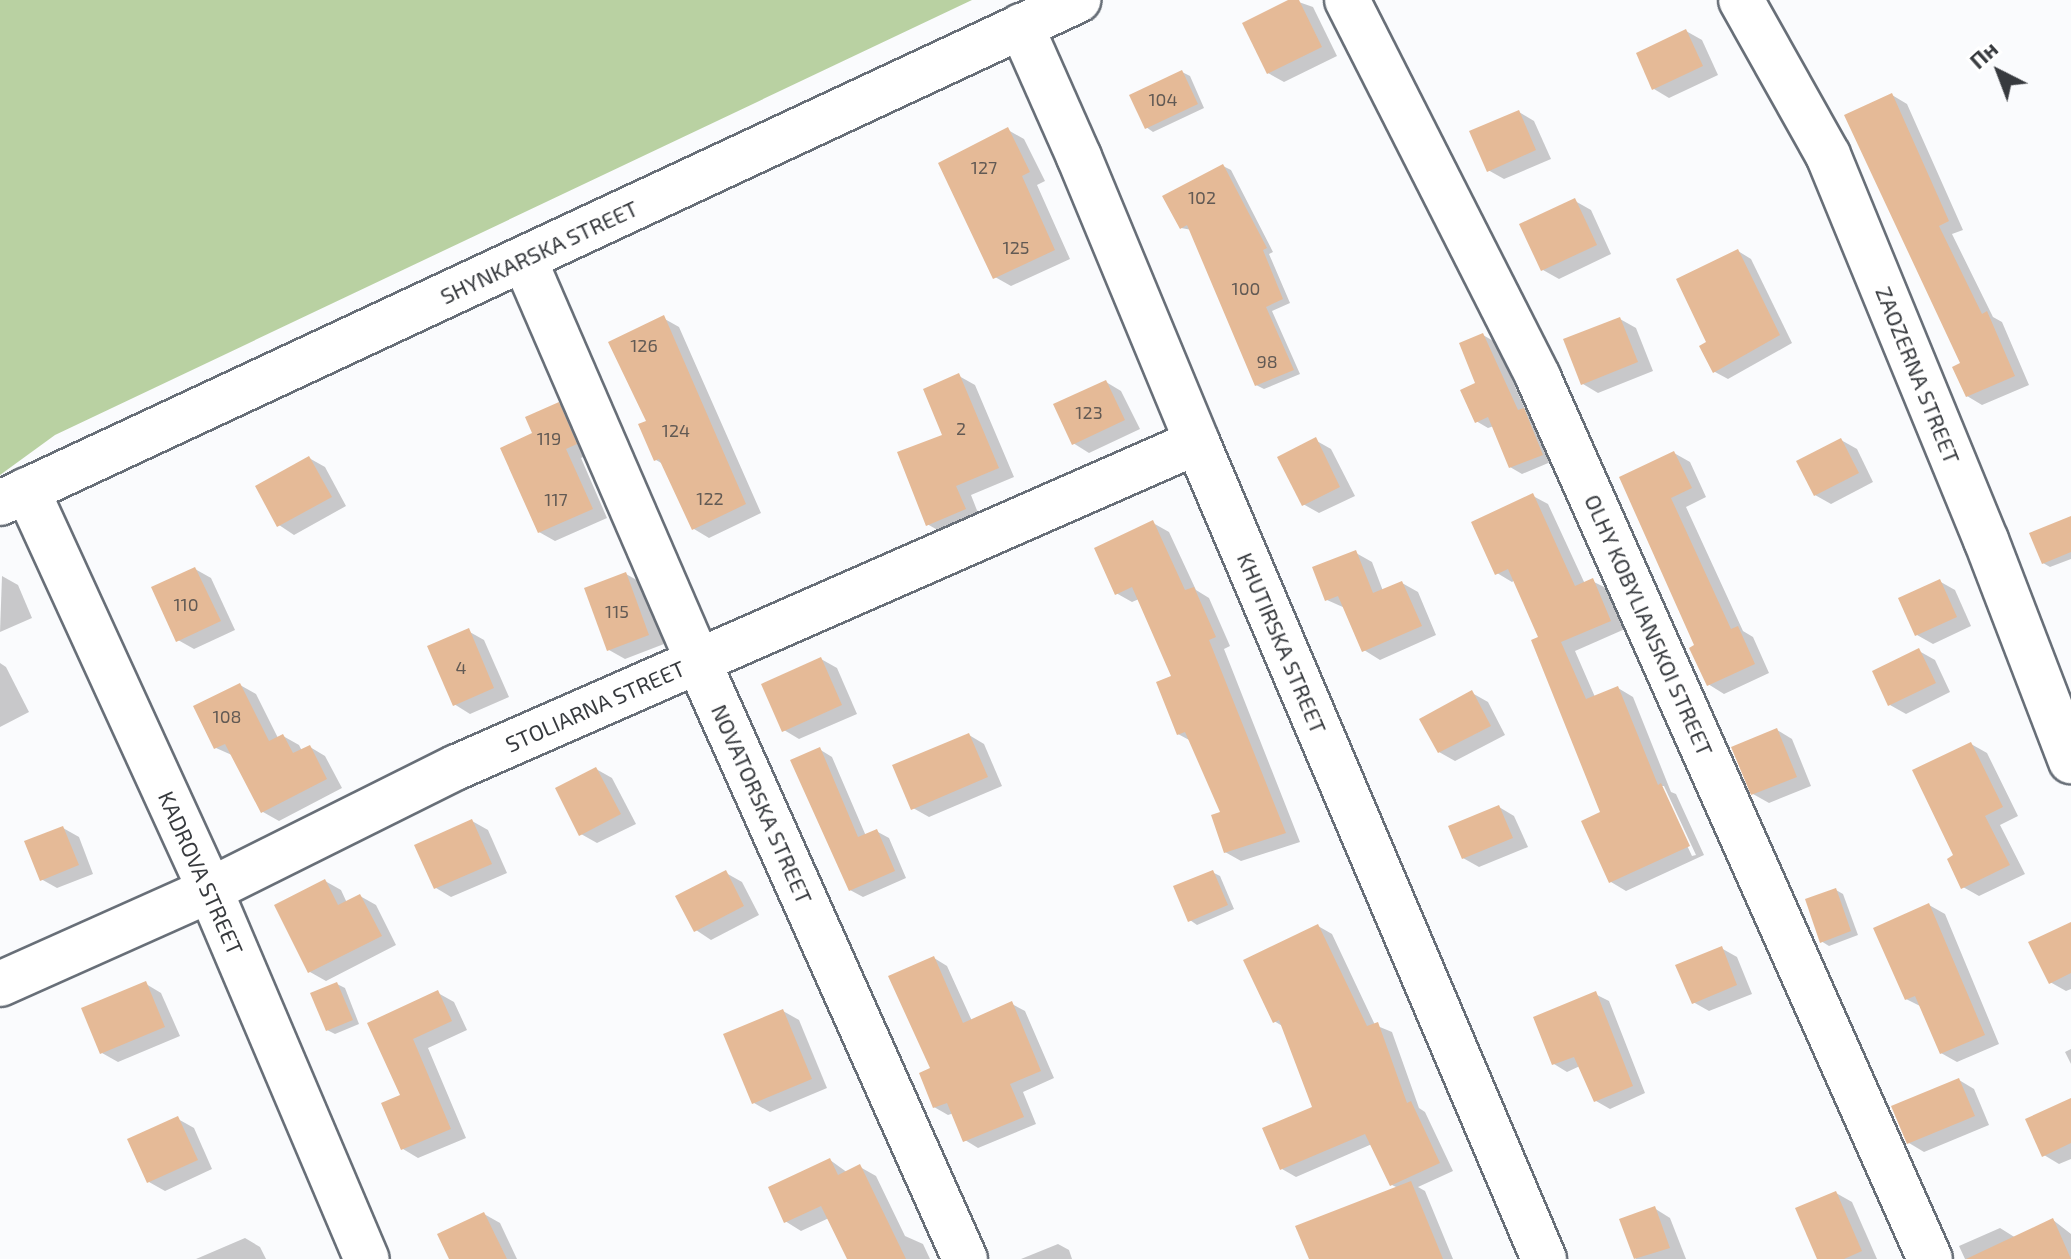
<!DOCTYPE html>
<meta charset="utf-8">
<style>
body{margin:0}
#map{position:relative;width:2071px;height:1259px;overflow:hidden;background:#fafbfd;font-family:"Exo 2",sans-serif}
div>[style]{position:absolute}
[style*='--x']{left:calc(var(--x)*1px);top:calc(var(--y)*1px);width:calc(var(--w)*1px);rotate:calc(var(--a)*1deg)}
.forest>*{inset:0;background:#b9d1a2}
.shadow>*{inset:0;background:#0003}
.building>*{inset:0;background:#e5ba97}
.roads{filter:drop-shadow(2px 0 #686f78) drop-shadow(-2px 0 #686f78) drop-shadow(0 2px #686f78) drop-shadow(0 -2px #686f78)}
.minor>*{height:44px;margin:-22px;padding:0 22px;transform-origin:22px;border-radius:22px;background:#fff}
span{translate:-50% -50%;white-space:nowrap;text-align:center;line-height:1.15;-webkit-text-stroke:6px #fff;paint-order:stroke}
.number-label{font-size:18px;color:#625a54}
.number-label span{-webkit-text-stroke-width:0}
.street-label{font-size:22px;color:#373a3e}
.north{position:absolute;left:1959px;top:32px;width:80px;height:80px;-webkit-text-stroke:6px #fff;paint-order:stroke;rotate:318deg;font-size:22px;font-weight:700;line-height:32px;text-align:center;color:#373a3e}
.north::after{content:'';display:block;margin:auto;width:28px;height:36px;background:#373a3e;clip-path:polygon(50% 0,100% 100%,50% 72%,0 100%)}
</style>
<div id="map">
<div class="forest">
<div style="clip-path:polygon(0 0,972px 0,55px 435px,0 475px)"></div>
</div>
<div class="shadow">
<div style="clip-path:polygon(1293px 0,1313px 7px,1337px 56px,1284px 82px,1268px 73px)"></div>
<div style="clip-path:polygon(1686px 31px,1702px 40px,1718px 75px,1669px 98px,1654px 89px)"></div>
<div style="clip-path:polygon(1182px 72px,1190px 76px,1204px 108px,1153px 132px,1146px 127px)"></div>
<div style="clip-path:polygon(1892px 95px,1907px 104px,1963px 230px,1952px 234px,1993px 317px,2002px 322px,2029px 385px,1982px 405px,1967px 396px,1963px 364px)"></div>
<div style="clip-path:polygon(1519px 112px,1534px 121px,1551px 159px,1504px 179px,1488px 170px)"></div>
<div style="clip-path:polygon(1008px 130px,1024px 139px,1045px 181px,1037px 185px,1070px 259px,1011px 286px,995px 277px)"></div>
<div style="clip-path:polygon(1223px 166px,1231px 170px,1273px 252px,1269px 254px,1290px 303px,1272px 311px,1300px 374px,1264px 389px,1256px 385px,1192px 230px,1181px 228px)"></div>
<div style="clip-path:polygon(1575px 201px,1591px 210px,1611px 254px,1559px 279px,1543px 270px)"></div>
<div style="clip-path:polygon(1738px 251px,1751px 259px,1792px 343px,1728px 379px,1715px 372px,1709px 343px)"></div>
<div style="clip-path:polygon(663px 318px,679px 327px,761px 513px,709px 538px,694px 529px,663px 464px,656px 460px,648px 422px)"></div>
<div style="clip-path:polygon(1620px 319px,1636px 328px,1653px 371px,1598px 393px,1583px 384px)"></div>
<div style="clip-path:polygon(1483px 335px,1495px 342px,1526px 411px,1536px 417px,1553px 461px,1522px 474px,1510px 467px,1494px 426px,1488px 428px,1476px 421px)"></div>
<div style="clip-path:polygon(959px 376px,975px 385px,1014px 477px,971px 495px,980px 518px,943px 533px,927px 524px)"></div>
<div style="clip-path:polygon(1106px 382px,1121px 391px,1140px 429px,1089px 453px,1073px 443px)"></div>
<div style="clip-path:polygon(559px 404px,574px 413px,592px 453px,581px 458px,607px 518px,555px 541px,539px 532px,534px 434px)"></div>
<div style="clip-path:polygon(1315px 440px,1331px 449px,1355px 496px,1319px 513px,1303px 504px)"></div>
<div style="clip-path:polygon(1841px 440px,1857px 449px,1873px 482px,1831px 504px,1815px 495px)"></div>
<div style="clip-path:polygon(1674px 453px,1690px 462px,1706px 497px,1686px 507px,1743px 631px,1753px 637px,1769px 673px,1724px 694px,1708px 684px,1697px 646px,1622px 478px)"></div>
<div style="clip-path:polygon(309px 458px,325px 467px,346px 506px,294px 535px,279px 525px)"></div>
<div style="clip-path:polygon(evenodd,1533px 496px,1548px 504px,1585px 584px,1592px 581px,1608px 589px,1625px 629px,1575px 651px,1595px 697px,1618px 688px,1633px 697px,1671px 792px,1676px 794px,1704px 855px,1626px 891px,1611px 882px,1602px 813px,1540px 638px,1515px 580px,1512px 582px,1497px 573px,1533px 496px,1659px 786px,1664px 786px,1696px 855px,1692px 856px,1659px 786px)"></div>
<div style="clip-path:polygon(1153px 523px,1169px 532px,1196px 590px,1209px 598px,1230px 646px,1224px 649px,1300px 842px,1241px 861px,1225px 852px,1223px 813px,1191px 741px,1178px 734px,1174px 677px,1139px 599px,1132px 602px,1116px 593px)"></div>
<div style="clip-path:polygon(2071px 524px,2071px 559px,2050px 567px,2043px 563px)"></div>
<div style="clip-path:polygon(1356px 553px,1372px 562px,1383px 591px,1402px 583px,1418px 592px,1436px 635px,1380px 660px,1364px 650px,1345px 608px,1327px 600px)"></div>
<div style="clip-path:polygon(195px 569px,211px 578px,235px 630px,194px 649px,178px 640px)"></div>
<div style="clip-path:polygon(626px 574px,642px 583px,664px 644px,625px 659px,609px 650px)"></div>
<div style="clip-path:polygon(2px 576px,18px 585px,32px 618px,0 632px)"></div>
<div style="clip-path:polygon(1939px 581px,1955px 590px,1971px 626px,1933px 644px,1917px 635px)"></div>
<div style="clip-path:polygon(468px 631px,484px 640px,509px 697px,470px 714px,454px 704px)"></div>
<div style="clip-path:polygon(1919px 651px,1935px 660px,1950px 692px,1906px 714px,1890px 705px)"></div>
<div style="clip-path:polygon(821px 659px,837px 668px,857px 714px,799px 739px,784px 730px)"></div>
<div style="clip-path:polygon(0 663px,6px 667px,29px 712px,0 727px)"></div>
<div style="clip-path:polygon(240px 685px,256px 694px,278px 738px,283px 736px,299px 745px,302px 751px,310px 747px,325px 756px,342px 788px,279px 821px,263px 812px,234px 756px,216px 748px)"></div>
<div style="clip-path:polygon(1472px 693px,1488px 702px,1505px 735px,1455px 761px,1439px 752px)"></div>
<div style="clip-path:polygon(1777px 730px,1792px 739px,1811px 786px,1769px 803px,1753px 794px)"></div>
<div style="clip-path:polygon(969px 735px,984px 744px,1002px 786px,929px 817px,913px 808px)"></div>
<div style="clip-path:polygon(1971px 744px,1987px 753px,2018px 816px,2000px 825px,2025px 874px,1979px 896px,1963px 887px,1956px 856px)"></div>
<div style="clip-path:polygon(819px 749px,832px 757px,866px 836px,876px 831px,889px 838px,906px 878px,863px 897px,850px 890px)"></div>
<div style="clip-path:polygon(596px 769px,612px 778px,636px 824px,597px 843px,581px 834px)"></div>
<div style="clip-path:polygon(1499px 807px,1514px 816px,1528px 847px,1479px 867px,1463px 858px)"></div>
<div style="clip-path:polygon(472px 821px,488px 830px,507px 873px,451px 897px,436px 888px)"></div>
<div style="clip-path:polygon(63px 828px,79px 837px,93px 874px,57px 888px,41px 879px)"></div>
<div style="clip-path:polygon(1212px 872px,1220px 876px,1234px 909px,1197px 925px,1190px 920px)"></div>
<div style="clip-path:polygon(726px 873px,742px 882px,759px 915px,711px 940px,696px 930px)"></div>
<div style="clip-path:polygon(325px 881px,341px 890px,347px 903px,360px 896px,376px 905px,396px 945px,326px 981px,310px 972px)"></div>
<div style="clip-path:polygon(1836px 890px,1843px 894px,1858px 935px,1829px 946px,1821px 941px)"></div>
<div style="clip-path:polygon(1929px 905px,1945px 914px,1999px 1044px,1957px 1062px,1941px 1053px,1922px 1007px,1906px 999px)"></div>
<div style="clip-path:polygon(2071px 924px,2071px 989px,2066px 991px,2050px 982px)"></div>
<div style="clip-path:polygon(1318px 926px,1332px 934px,1375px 1025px,1392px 1032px,1419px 1108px,1425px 1112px,1453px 1171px,1418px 1187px,1425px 1191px,1453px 1259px,1311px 1259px,1398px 1188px,1392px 1185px,1372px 1144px,1296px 1177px,1282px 1169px,1314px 1109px,1284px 1027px,1274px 1021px)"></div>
<div style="clip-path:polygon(1721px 948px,1737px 957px,1752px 994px,1709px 1011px,1693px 1002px)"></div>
<div style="clip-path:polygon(934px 958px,947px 966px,972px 1021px,1012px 1004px,1025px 1011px,1054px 1078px,1023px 1092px,1036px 1124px,978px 1148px,965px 1140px,954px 1113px,948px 1115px,934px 1107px)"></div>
<div style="clip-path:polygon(146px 984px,161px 993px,180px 1036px,118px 1062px,102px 1053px)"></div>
<div style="clip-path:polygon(337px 984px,345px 988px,359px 1024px,335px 1034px,327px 1030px)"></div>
<div style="clip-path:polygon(438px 993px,454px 1002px,467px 1030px,428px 1048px,466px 1138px,418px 1158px,403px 1149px,402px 1096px,370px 1024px)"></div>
<div style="clip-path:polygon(1595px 994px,1609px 1001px,1645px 1093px,1610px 1109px,1596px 1101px,1580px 1066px,1567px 1072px,1554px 1064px)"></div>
<div style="clip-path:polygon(783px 1011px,799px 1020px,827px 1088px,770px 1112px,754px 1103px)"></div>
<div style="clip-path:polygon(2071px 1049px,2071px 1064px,2065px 1052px)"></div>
<div style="clip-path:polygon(1959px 1080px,1974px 1089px,1989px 1125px,1924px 1152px,1909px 1143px)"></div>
<div style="clip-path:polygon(2071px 1101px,2071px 1159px,2059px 1164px,2044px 1155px)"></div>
<div style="clip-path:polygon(178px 1119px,194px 1128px,212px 1169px,165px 1191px,149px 1182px)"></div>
<div style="clip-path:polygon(830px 1160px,848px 1173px,860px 1167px,876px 1176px,905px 1236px,923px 1244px,930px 1259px,849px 1259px,829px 1218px,801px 1231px,785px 1221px)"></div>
<div style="clip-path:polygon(1836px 1193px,1852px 1202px,1877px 1259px,1820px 1259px)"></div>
<div style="clip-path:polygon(1654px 1208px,1670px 1218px,1686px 1259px,1636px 1259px,1622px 1220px)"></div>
<div style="clip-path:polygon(484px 1214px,500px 1223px,517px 1259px,451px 1259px)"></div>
<div style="clip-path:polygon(2053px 1220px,2071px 1234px,2071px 1259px,1965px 1259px,1959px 1246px,2000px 1228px,2016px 1238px)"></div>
<div style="clip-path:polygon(245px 1238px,260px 1247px,266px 1259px,196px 1259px)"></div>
<div style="clip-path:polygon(1058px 1244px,1069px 1250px,1072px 1259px,1021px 1259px)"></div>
</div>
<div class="building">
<div style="clip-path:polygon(1288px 0,1299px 0,1322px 47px,1267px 74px,1242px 23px)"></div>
<div style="clip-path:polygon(1686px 29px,1703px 66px,1652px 90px,1636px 53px)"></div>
<div style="clip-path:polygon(1182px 70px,1198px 104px,1145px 129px,1129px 95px)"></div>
<div style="clip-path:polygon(1892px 93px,1949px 221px,1939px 226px,1982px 314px,1987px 311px,2015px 376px,1966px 397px,1952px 367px,1960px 363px,1844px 115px)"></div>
<div style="clip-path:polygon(1519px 110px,1536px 150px,1487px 172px,1469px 131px)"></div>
<div style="clip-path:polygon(1008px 127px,1030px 172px,1022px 176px,1055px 250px,993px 279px,938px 163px)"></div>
<div style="clip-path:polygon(1223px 164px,1267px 248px,1263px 250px,1283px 299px,1266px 307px,1294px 370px,1255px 386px,1187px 225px,1180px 229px,1162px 196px)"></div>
<div style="clip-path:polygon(1575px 198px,1597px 245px,1541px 271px,1519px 224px)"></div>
<div style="clip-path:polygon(1738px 249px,1780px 335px,1713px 373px,1699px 346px,1706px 342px,1676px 279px)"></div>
<div style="clip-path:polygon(664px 315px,746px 504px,692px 530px,659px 459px,654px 461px,638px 424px,646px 421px,608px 342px)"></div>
<div style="clip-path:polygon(1620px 317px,1638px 362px,1581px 385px,1563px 339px)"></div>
<div style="clip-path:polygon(1483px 333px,1518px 410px,1524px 408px,1543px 455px,1509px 468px,1488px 417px,1475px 423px,1460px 390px,1475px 383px,1459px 343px)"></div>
<div style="clip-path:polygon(959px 373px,999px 468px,956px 486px,966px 509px,926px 526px,897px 452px,942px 435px,923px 389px)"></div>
<div style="clip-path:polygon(1106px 380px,1125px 420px,1072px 445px,1053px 404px)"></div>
<div style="clip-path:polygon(559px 402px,577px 444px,566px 449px,593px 509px,538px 533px,500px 448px,532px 433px,525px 417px)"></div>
<div style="clip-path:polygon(1316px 437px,1340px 487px,1302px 506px,1277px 457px)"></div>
<div style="clip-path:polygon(1841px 438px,1859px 473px,1814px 496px,1796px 461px)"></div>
<div style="clip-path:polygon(1674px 451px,1692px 488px,1671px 498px,1731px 629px,1738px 626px,1755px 664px,1707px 686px,1689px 648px,1694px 645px,1619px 477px)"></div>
<div style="clip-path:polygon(309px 456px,332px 497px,277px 527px,255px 486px)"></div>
<div style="clip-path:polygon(1533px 493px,1575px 586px,1593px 578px,1611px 621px,1561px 642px,1586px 699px,1618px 686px,1658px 785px,1661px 783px,1690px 846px,1609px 883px,1581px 821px,1600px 812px,1531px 640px,1538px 637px,1508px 569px,1495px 575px,1471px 522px)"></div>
<div style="clip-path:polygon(2071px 516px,2071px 552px,2042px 564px,2029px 533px)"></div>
<div style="clip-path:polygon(1153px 520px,1185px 590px,1194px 587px,1216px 637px,1209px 640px,1286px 833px,1224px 853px,1211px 815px,1220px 812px,1185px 732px,1177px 735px,1156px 682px,1171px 676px,1132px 587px,1115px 595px,1094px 548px)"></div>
<div style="clip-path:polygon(1356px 550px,1373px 593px,1402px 581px,1422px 626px,1362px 652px,1338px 596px,1325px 601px,1312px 567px)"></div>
<div style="clip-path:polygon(195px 567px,221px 621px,176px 642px,151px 587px)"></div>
<div style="clip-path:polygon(626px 572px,649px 635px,607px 651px,584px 588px)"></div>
<div style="clip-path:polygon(1940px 579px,1957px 617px,1915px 636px,1898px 598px)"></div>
<div style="clip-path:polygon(469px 628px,494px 688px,453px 706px,427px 646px)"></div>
<div style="clip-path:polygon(1919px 648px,1936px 683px,1888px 706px,1872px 671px)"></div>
<div style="clip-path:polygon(821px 657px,842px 705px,782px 732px,761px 684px)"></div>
<div style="clip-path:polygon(240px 683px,269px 741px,283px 734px,293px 753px,310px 745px,327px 779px,261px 813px,225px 744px,214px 749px,193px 706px)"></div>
<div style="clip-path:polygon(1472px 690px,1491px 726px,1438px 753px,1419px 719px)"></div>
<div style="clip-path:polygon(1777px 728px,1797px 777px,1751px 795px,1731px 747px)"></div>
<div style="clip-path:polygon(969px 733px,988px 777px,911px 810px,892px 765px)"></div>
<div style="clip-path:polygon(1971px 742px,2003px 807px,1985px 816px,2010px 865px,1961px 889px,1947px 859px,1953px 855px,1912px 770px)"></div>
<div style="clip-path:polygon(820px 747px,858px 837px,877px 829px,895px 871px,849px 891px,790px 760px)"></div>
<div style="clip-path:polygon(596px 767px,621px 814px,579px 836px,555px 788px)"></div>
<div style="clip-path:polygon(1499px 805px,1513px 838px,1462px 859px,1448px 826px)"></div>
<div style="clip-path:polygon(472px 819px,492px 864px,434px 889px,414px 845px)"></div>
<div style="clip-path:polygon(63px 826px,79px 865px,40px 881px,24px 841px)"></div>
<div style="clip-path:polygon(726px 870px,744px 906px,694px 932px,675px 896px)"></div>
<div style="clip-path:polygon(1213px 870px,1228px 905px,1188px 922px,1173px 886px)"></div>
<div style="clip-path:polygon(325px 879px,338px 905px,360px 894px,382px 936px,308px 973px,274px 905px)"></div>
<div style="clip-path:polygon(1836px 888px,1851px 931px,1820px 943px,1805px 899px)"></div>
<div style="clip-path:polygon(1929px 903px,1985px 1035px,1940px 1054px,1915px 996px,1905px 1000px,1873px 928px)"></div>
<div style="clip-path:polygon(2071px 922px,2071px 973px,2049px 984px,2028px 942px)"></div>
<div style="clip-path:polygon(1318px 924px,1367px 1026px,1378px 1022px,1407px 1103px,1411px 1101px,1440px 1163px,1390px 1186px,1365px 1134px,1280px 1170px,1262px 1128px,1312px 1107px,1279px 1020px,1273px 1023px,1243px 960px)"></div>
<div style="clip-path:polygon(1722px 946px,1737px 985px,1692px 1004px,1675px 965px)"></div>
<div style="clip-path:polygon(934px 956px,963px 1023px,1012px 1001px,1041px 1071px,1010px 1084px,1024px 1117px,963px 1142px,947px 1103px,933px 1108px,919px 1073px,930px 1068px,888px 976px)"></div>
<div style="clip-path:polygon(146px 981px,165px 1027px,100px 1054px,81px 1008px)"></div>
<div style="clip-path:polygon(337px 982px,353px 1020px,326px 1031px,310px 993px)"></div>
<div style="clip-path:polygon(438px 990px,452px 1021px,413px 1039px,451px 1129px,401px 1150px,381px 1103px,400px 1095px,367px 1023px)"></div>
<div style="clip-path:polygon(1596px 991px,1633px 1086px,1594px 1102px,1574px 1057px,1552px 1065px,1533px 1017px)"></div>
<div style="clip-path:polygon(783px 1009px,812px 1079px,752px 1104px,723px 1034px)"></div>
<div style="clip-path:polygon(1959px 1078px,1975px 1116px,1907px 1144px,1891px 1106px)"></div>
<div style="clip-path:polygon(2071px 1098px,2071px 1143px,2042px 1157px,2025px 1119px)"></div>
<div style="clip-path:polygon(178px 1116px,198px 1160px,147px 1183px,127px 1139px)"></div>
<div style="clip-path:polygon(830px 1158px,838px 1175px,860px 1164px,906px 1259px,847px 1259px,821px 1206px,784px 1223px,768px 1187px)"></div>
<div style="clip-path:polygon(1411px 1181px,1443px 1259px,1309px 1259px,1295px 1226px)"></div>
<div style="clip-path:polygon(1836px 1191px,1862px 1251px,1844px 1259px,1817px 1259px,1795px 1208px)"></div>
<div style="clip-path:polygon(1655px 1206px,1670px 1248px,1634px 1259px,1619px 1219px)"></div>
<div style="clip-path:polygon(484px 1212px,507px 1259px,449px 1259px,437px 1234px)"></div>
<div style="clip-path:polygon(2053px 1218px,2071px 1259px,1966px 1259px)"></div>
</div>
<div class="roads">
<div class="minor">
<div style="--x:1347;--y:0;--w:423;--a:63.1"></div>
<div style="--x:1538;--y:377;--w:965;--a:66.04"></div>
<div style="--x:1741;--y:0;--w:178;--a:60.7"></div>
<div style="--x:1828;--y:155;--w:416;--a:67.7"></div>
<div style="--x:1986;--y:540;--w:237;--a:69"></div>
<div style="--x:1021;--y:26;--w:143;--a:66.1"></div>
<div style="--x:1079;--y:157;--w:308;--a:67.5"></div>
<div style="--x:1197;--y:442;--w:888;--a:66.99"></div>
<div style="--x:524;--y:259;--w:438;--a:66.6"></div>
<div style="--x:698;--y:661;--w:655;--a:65.94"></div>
<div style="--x:27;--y:490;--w:440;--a:65.4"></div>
<div style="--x:210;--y:890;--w:401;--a:67"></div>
<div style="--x:0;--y:503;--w:1190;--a:-25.01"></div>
<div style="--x:0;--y:984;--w:230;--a:-24.1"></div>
<div style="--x:210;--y:890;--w:276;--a:-26.5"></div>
<div style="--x:457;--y:767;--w:808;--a:-23.71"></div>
</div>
</div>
<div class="number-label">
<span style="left:1163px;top:99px">104</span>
<span style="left:984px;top:167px">127</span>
<span style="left:1202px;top:197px">102</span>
<span style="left:1016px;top:247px">125</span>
<span style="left:1246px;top:288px">100</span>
<span style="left:644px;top:345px">126</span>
<span style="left:1267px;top:361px">98</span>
<span style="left:1089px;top:412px">123</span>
<span style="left:961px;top:428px">2</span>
<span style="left:676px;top:430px">124</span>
<span style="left:549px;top:438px">119</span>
<span style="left:710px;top:498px">122</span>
<span style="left:556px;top:499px">117</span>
<span style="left:186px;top:604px">110</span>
<span style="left:617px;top:611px">115</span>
<span style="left:461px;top:667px">4</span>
<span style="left:227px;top:716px">108</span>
</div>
<div class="street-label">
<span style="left:539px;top:252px;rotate:-25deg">SHYNKARSKA STREET</span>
<span style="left:1918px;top:375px;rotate:68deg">ZAOZERNA STREET</span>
<span style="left:1649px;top:625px;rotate:66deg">OLHY KOBYLIANSKOI STREET</span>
<span style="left:1282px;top:643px;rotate:67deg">KHUTIRSKA STREET</span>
<span style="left:595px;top:706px;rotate:-24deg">STOLIARNA STREET</span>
<span style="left:762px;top:804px;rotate:66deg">NOVATORSKA STREET</span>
<span style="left:201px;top:873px;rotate:66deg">KADROVA STREET</span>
</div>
<div class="north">Пн</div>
</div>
